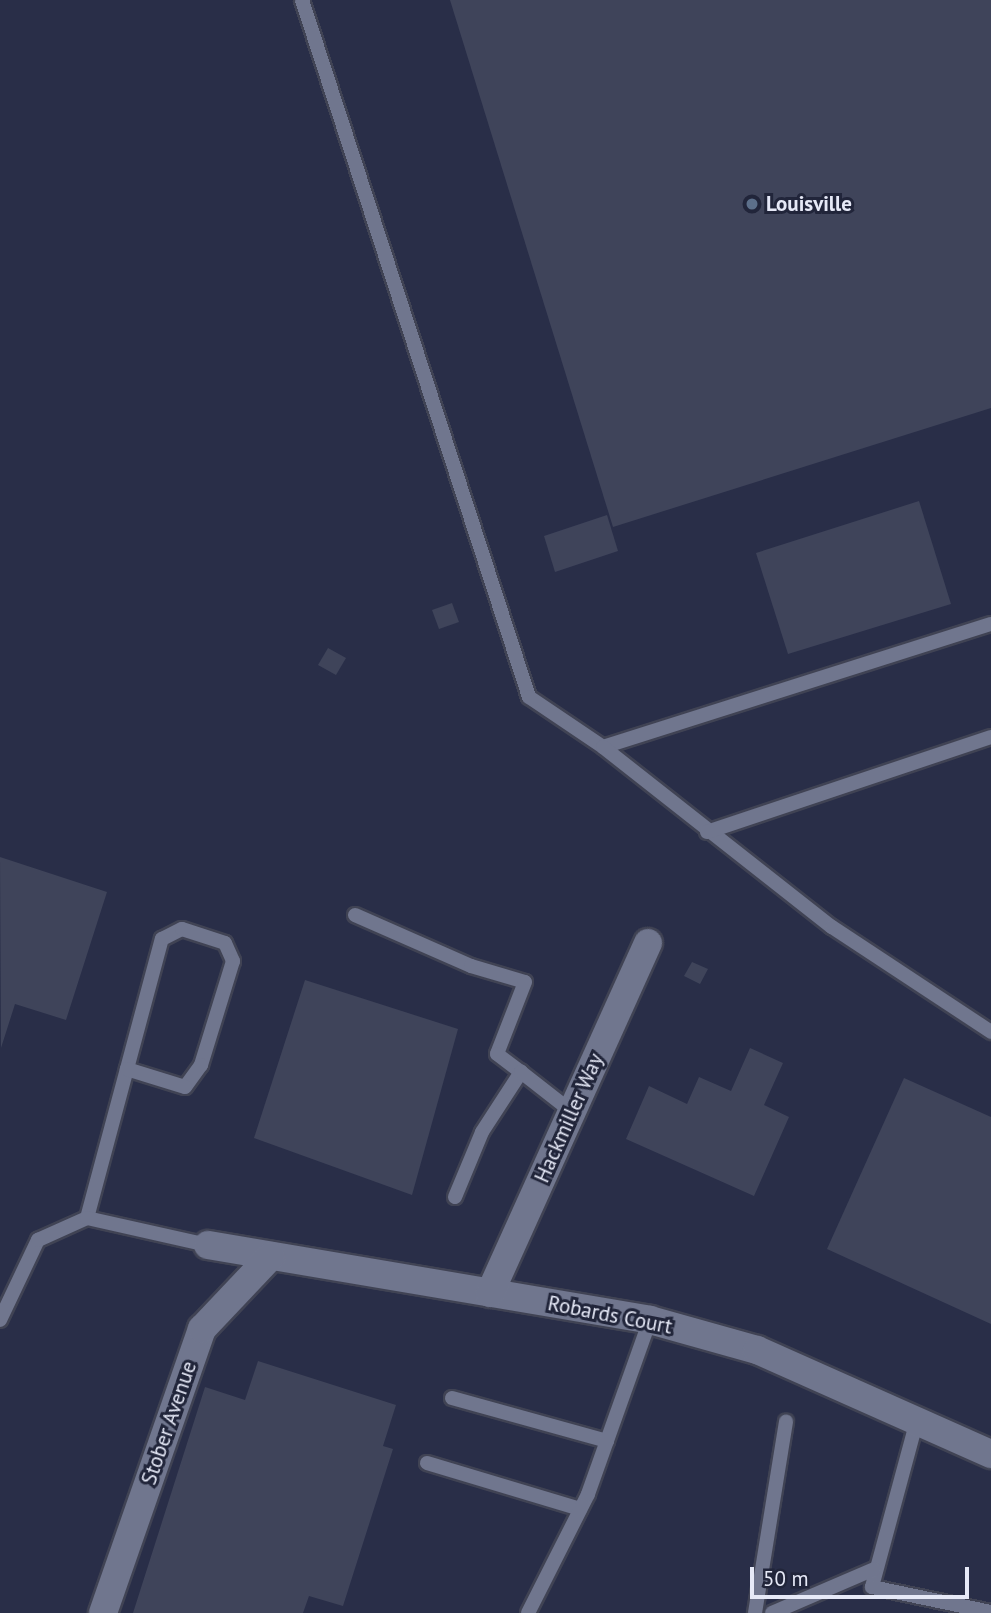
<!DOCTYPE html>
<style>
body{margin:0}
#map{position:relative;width:991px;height:1613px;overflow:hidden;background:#21253a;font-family:"PT Sans",sans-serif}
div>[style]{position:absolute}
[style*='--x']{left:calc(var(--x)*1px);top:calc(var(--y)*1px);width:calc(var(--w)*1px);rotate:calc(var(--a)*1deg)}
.built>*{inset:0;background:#292e48}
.building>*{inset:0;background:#3f445a}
.roads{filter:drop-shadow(2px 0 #404354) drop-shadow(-2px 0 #404354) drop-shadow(0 2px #404354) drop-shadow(0 -2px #404354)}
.service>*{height:14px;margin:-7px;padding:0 7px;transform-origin:7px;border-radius:7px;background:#70768e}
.minor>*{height:28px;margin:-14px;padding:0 14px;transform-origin:14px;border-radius:14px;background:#70768e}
.dots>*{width:19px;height:19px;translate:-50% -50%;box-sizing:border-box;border:4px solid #21253a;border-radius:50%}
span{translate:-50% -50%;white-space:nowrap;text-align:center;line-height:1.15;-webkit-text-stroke:6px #21253a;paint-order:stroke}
.poi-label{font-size:21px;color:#e6e9f7;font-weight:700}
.left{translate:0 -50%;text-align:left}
.street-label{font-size:21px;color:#e6e9f7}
.scale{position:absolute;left:750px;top:1567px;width:219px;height:32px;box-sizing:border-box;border:4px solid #e6e9f7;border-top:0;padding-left:9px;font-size:21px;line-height:24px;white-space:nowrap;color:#e6e9f7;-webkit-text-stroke:5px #21253a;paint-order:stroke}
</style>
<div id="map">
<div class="built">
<div style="clip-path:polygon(0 0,991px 0,991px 1613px,0 1613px)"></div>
</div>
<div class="building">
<div style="clip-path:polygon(450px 0,991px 0,991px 408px,613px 527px)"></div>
<div style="clip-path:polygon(919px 501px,951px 604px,788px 654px,756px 553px)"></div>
<div style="clip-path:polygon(607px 515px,618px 551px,555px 572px,544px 536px)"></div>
<div style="clip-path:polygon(452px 603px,459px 622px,439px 629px,432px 610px)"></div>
<div style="clip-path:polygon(328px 648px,346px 658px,336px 675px,318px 665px)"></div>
<div style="clip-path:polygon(0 857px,107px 892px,66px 1020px,15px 1004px,1px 1048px)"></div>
<div style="clip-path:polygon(692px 962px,708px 969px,700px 984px,684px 976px)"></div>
<div style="clip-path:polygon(305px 980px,458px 1029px,412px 1195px,254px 1138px)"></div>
<div style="clip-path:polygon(750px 1048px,783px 1063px,764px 1105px,789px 1117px,754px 1196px,626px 1139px,649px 1086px,687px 1104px,699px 1077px,731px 1091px)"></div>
<div style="clip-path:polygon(904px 1078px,991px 1117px,991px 1324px,827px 1249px)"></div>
<div style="clip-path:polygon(258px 1361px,396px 1405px,383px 1446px,393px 1449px,343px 1606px,309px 1596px,303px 1613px,133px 1613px,205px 1387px,245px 1400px)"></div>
</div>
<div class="roads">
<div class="service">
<div style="--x:302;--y:0;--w:733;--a:71.96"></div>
<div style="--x:529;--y:697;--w:89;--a:34"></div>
<div style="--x:603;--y:747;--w:407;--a:-17.6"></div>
<div style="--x:603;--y:747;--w:291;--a:38.2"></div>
<div style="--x:832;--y:927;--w:191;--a:33.4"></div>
<div style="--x:707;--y:832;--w:299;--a:-18.5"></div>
<div style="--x:355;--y:915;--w:127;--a:23.7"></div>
<div style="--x:471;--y:966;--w:56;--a:16.5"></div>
<div style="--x:525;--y:982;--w:77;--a:111.3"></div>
<div style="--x:497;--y:1054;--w:30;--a:37"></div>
<div style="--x:455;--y:1197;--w:70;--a:-67.4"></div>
<div style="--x:482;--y:1132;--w:72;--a:-57"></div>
<div style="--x:521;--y:1072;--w:65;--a:38.1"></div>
<div style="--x:87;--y:1218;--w:289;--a:-75"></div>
<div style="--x:162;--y:939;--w:22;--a:-27"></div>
<div style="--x:182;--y:929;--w:45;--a:18"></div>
<div style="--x:225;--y:943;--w:20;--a:66"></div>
<div style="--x:233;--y:961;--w:109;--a:107.1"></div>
<div style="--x:201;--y:1065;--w:27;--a:126"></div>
<div style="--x:185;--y:1087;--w:61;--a:-162.8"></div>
<div style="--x:0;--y:1320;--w:89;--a:-64.6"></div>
<div style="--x:38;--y:1240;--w:54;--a:-24.2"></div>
<div style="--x:87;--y:1218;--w:124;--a:12.6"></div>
<div style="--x:452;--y:1398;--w:161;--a:15.5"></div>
<div style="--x:917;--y:1420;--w:173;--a:105.1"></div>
<div style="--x:872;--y:1587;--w:122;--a:11.9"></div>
<div style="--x:427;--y:1463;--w:160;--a:16.7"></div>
<div style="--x:528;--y:1613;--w:133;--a:-63.2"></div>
<div style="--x:588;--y:1494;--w:185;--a:-70.4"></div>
<div style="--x:755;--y:1613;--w:194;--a:-80.8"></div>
<div style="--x:772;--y:1613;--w:111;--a:-23.3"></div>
</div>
<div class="minor">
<div style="--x:208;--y:1245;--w:448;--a:9.6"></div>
<div style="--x:650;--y:1320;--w:111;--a:15.7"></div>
<div style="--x:757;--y:1350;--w:256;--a:24"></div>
<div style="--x:490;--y:1293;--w:384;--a:-65.7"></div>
<div style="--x:103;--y:1613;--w:301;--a:-70.8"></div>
<div style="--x:202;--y:1329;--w:100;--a:-46.6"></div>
</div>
</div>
<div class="dots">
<div style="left:752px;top:204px;background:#5c6f8a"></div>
</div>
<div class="poi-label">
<span class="left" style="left:766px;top:204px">Louisville</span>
</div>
<div class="street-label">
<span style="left:569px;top:1118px;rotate:-66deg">Hackmiller Way</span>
<span style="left:610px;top:1315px;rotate:11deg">Robards Court</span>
<span style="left:169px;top:1423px;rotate:-71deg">Stober Avenue</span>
</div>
<div class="scale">50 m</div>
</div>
